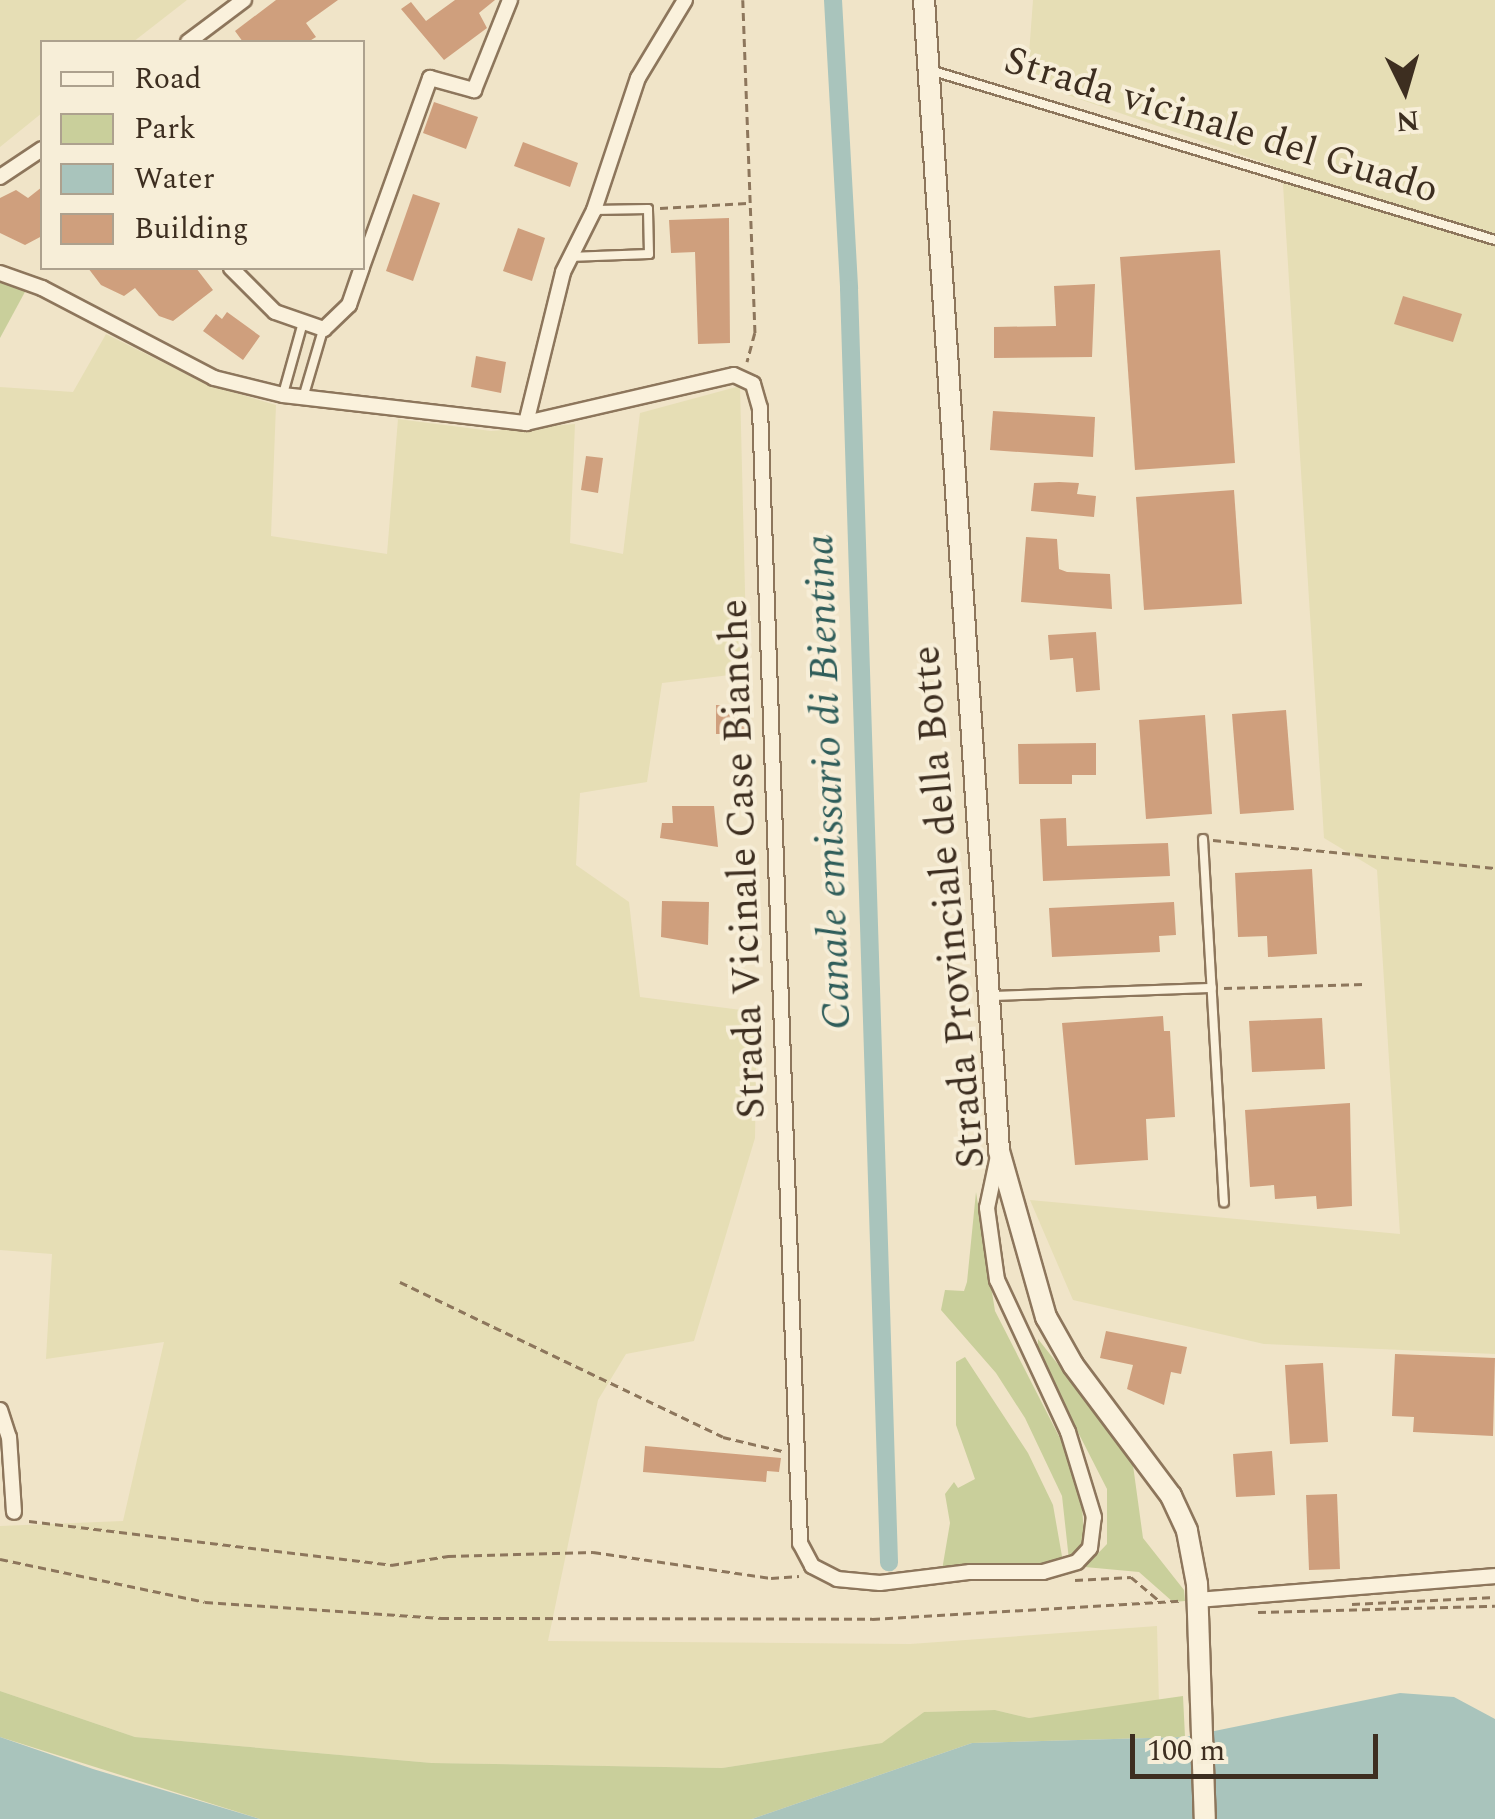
<!DOCTYPE html>
<style>
body{margin:0}
#map{position:relative;width:1495px;height:1819px;overflow:hidden;background:#f0e4c8;font-family:Spectral,serif}
div>[style]{position:absolute}
[style*='--x']{left:calc(var(--x)*1px);top:calc(var(--y)*1px);width:calc(var(--w)*1px);rotate:calc(var(--a)*1deg)}
.farmland>*{inset:0;background:#e6deb5}
.green>*{inset:0;background:#c9cf9b}
.water>*{inset:0;background:#a9c4bc}
.canal>*{height:18px;margin:-9px;padding:0 9px;transform-origin:9px;border-radius:9px;background:#a9c4bc}
.building>*{inset:0;background:#cf9f7d}
.path>*{height:2.5px;margin-top:-1.25px;transform-origin:0;background:repeating-linear-gradient(90deg,#8d765c 0 8px,transparent 0 13px)}
.roads{filter:drop-shadow(2px 0 #8d765c) drop-shadow(-2px 0 #8d765c) drop-shadow(0 2px #8d765c) drop-shadow(0 -2px #8d765c)}
.lane>*{height:8px;margin:-4px;padding:0 4px;transform-origin:4px;border-radius:4px;background:#faf1dc}
.street>*{height:14px;margin:-7px;padding:0 7px;transform-origin:7px;border-radius:7px;background:#faf1dc}
.secondary>*{height:20px;margin:-10px;padding:0 10px;transform-origin:10px;border-radius:10px;background:#faf1dc}
span{translate:-50% -50%;white-space:nowrap;text-align:center;line-height:1.15;-webkit-text-stroke:8px #f7eed8;paint-order:stroke}
.street-label{font-size:40px;color:#3d2e20}
.water-label{font-size:42px;color:#2f5d5a;font-style:italic}
.legend{position:absolute;left:40px;top:40px;width:325px;height:230px;box-sizing:border-box;background:#f7eed8;border:2px solid #ada18e;margin:0;padding:12px 18px;list-style:none;font-size:30px;color:#3d2e20}
.legend li{display:flex;align-items:center;gap:20px;height:50px}
.legend b{width:50px;border:2px solid #ada18e}
.north{position:absolute;left:1355px;top:40px;width:100px;height:100px;-webkit-text-stroke:8px #f7eed8;paint-order:stroke;rotate:175deg;font-size:28px;font-weight:700;line-height:40px;text-align:center;color:#3d2e20}
.north::after{content:'';display:block;margin:auto;width:35px;height:45px;background:#3d2e20;clip-path:polygon(50% 0,100% 100%,50% 72%,0 100%)}
.scale{position:absolute;left:1130px;top:1734px;width:248px;height:45px;box-sizing:border-box;border:5px solid #3d2e20;border-top:0;padding-left:12px;font-size:30px;line-height:35px;white-space:nowrap;color:#3d2e20;-webkit-text-stroke:8px #f7eed8;paint-order:stroke}
</style>
<div id="map">
<div class="farmland">
<div style="clip-path:polygon(0 0,187px 0,133px 42px,42px 42px,42px 113px,0 147px)"></div>
<div style="clip-path:polygon(1033px 0,1495px 0,1495px 1354px,1264px 1344px,1073px 1300px,1030px 1200px,1400px 1234px,1377px 870px,1324px 838px,1282px 169px,1027px 81px)"></div>
<div style="clip-path:polygon(106px 334px,206px 384px,276px 405px,271px 536px,387px 554px,398px 419px,491px 431px,575px 424px,570px 543px,623px 554px,640px 413px,740px 386px,747px 673px,662px 683px,647px 782px,580px 793px,576px 865px,629px 902px,640px 997px,757px 1012px,755px 1138px,694px 1341px,626px 1354px,598px 1400px,548px 1641px,910px 1644px,1157px 1626px,1159px 1704px,1029px 1718px,995px 1710px,924px 1712px,883px 1743px,722px 1768px,432px 1763px,135px 1737px,0 1691px,0 1526px,123px 1521px,164px 1342px,46px 1359px,52px 1254px,0 1250px,0 387px,73px 392px)"></div>
</div>
<div class="green">
<div style="clip-path:polygon(0 282px,26px 290px,0 338px)"></div>
<div style="clip-path:polygon(976px 1192px,995px 1311px,1067px 1452px,1081px 1493px,1085px 1547px,1069px 1560px,1062px 1496px,1025px 1418px,996px 1373px,941px 1310px,945px 1290px,964px 1291px,967px 1282px)"></div>
<div style="clip-path:polygon(1038px 1339px,1132px 1458px,1143px 1538px,1184px 1590px,1185px 1601px,1173px 1602px,1139px 1572px,1085px 1567px,1107px 1544px,1107px 1489px,1038px 1354px)"></div>
<div style="clip-path:polygon(965px 1357px,1028px 1453px,1053px 1505px,1063px 1562px,942px 1570px,950px 1523px,945px 1494px,954px 1482px,958px 1488px,975px 1479px,956px 1425px,956px 1362px)"></div>
<div style="clip-path:polygon(0 1691px,135px 1737px,432px 1763px,722px 1768px,882px 1743px,924px 1712px,995px 1710px,1029px 1718px,1183px 1696px,1185px 1737px,972px 1743px,752px 1819px,260px 1819px,0 1737px)"></div>
</div>
<div class="water">
<div style="clip-path:polygon(1400px 1693px,1454px 1697px,1495px 1719px,1495px 1819px,752px 1819px,972px 1743px,1185px 1737px)"></div>
<div style="clip-path:polygon(0 1737px,93px 1769px,260px 1819px,0 1819px)"></div>
</div>
<div class="canal">
<div style="--x:833;--y:0;--w:289;--a:86.8"></div>
<div style="--x:849;--y:289;--w:1274;--a:88.2"></div>
</div>
<div class="building">
<div style="clip-path:polygon(276px 0,338px 0,306px 23px,316px 37px,308px 42px,243px 42px,235px 31px)"></div>
<div style="clip-path:polygon(455px 0,495px 0,479px 13px,487px 28px,444px 60px,401px 9px,411px 2px,426px 21px)"></div>
<div style="clip-path:polygon(434px 102px,478px 117px,466px 149px,423px 133px)"></div>
<div style="clip-path:polygon(523px 142px,578px 163px,570px 187px,514px 166px)"></div>
<div style="clip-path:polygon(42px 187px,42px 236px,25px 245px,0 233px,0 198px,16px 190px,28px 198px)"></div>
<div style="clip-path:polygon(413px 194px,440px 203px,413px 281px,386px 271px)"></div>
<div style="clip-path:polygon(729px 218px,730px 343px,698px 344px,695px 252px,671px 253px,669px 220px)"></div>
<div style="clip-path:polygon(518px 228px,545px 238px,532px 281px,503px 271px)"></div>
<div style="clip-path:polygon(1220px 250px,1235px 463px,1135px 470px,1120px 257px)"></div>
<div style="clip-path:polygon(88px 268px,196px 268px,213px 290px,173px 321px,159px 316px,135px 288px,124px 296px,101px 285px)"></div>
<div style="clip-path:polygon(1095px 284px,1092px 357px,994px 358px,994px 327px,1056px 326px,1054px 286px)"></div>
<div style="clip-path:polygon(1403px 296px,1462px 314px,1453px 342px,1394px 324px)"></div>
<div style="clip-path:polygon(227px 312px,260px 336px,243px 360px,203px 331px,216px 314px,222px 319px)"></div>
<div style="clip-path:polygon(476px 356px,506px 362px,501px 393px,471px 387px)"></div>
<div style="clip-path:polygon(993px 411px,1095px 417px,1093px 457px,990px 450px)"></div>
<div style="clip-path:polygon(586px 456px,603px 458px,598px 493px,581px 490px)"></div>
<div style="clip-path:polygon(1059px 482px,1079px 483px,1077px 494px,1096px 496px,1094px 517px,1031px 511px,1034px 483px)"></div>
<div style="clip-path:polygon(1234px 490px,1242px 604px,1144px 610px,1136px 497px)"></div>
<div style="clip-path:polygon(1026px 537px,1057px 539px,1059px 569px,1067px 572px,1110px 574px,1112px 609px,1021px 602px)"></div>
<div style="clip-path:polygon(1096px 632px,1100px 690px,1076px 692px,1073px 658px,1050px 660px,1048px 635px)"></div>
<div style="clip-path:polygon(716px 705px,748px 705px,749px 734px,716px 734px)"></div>
<div style="clip-path:polygon(1286px 710px,1294px 810px,1240px 814px,1232px 714px)"></div>
<div style="clip-path:polygon(1205px 715px,1212px 814px,1146px 819px,1139px 720px)"></div>
<div style="clip-path:polygon(1096px 743px,1096px 775px,1072px 775px,1072px 784px,1019px 784px,1018px 744px)"></div>
<div style="clip-path:polygon(672px 806px,714px 806px,718px 847px,660px 838px,662px 823px,673px 823px)"></div>
<div style="clip-path:polygon(1066px 818px,1067px 846px,1168px 843px,1170px 876px,1043px 881px,1040px 819px)"></div>
<div style="clip-path:polygon(1312px 869px,1317px 954px,1268px 957px,1267px 936px,1238px 937px,1235px 873px)"></div>
<div style="clip-path:polygon(662px 901px,709px 902px,708px 945px,661px 937px)"></div>
<div style="clip-path:polygon(1174px 902px,1176px 935px,1159px 936px,1160px 952px,1052px 957px,1049px 908px)"></div>
<div style="clip-path:polygon(1163px 1016px,1164px 1031px,1170px 1031px,1175px 1117px,1146px 1119px,1148px 1160px,1075px 1165px,1062px 1023px)"></div>
<div style="clip-path:polygon(1322px 1018px,1325px 1069px,1252px 1072px,1249px 1021px)"></div>
<div style="clip-path:polygon(1350px 1103px,1352px 1206px,1317px 1209px,1316px 1196px,1275px 1199px,1274px 1185px,1250px 1187px,1245px 1110px)"></div>
<div style="clip-path:polygon(1106px 1331px,1187px 1347px,1181px 1374px,1171px 1372px,1164px 1405px,1127px 1389px,1133px 1365px,1100px 1358px)"></div>
<div style="clip-path:polygon(1395px 1354px,1495px 1358px,1493px 1436px,1413px 1432px,1414px 1417px,1392px 1416px)"></div>
<div style="clip-path:polygon(1323px 1363px,1328px 1442px,1290px 1444px,1285px 1365px)"></div>
<div style="clip-path:polygon(645px 1446px,781px 1458px,779px 1472px,767px 1471px,766px 1482px,643px 1472px)"></div>
<div style="clip-path:polygon(1272px 1451px,1275px 1495px,1236px 1497px,1233px 1454px)"></div>
<div style="clip-path:polygon(1337px 1494px,1340px 1569px,1309px 1570px,1306px 1495px)"></div>
</div>
<div class="path">
<div style="--x:743;--y:0;--w:333;--a:87.9"></div>
<div style="--x:755;--y:333;--w:30;--a:105"></div>
<div style="--x:660;--y:208;--w:87;--a:-3.3"></div>
<div style="--x:1213;--y:840;--w:283;--a:5.7"></div>
<div style="--x:1224;--y:988;--w:140;--a:-1.6"></div>
<div style="--x:400;--y:1282;--w:358;--a:25.6"></div>
<div style="--x:723;--y:1437;--w:61;--a:13.3"></div>
<div style="--x:29;--y:1521;--w:365;--a:6.9"></div>
<div style="--x:391;--y:1565;--w:58;--a:-9"></div>
<div style="--x:448;--y:1556;--w:145;--a:-1.6"></div>
<div style="--x:593;--y:1552;--w:180;--a:8.3"></div>
<div style="--x:771;--y:1578;--w:28;--a:-4"></div>
<div style="--x:0;--y:1559;--w:209;--a:11.8"></div>
<div style="--x:205;--y:1602;--w:237;--a:3.9"></div>
<div style="--x:441;--y:1618;--w:431;--a:0.1"></div>
<div style="--x:872;--y:1619;--w:308;--a:-3.4"></div>
<div style="--x:1075;--y:1580;--w:56;--a:-3.1"></div>
<div style="--x:1131;--y:1577;--w:40;--a:40"></div>
<div style="--x:1352;--y:1604;--w:143;--a:-2.8"></div>
<div style="--x:1258;--y:1612;--w:237;--a:-1.5"></div>
</div>
<div class="roads">
<div class="lane">
<div style="--x:933;--y:71;--w:587;--a:16.74"></div>
<div style="--x:569;--y:257;--w:80;--a:-2.1"></div>
<div style="--x:649;--y:254;--w:45;--a:-91.3"></div>
<div style="--x:648;--y:209;--w:54;--a:178.9"></div>
<div style="--x:283;--y:394;--w:71;--a:-74.4"></div>
<div style="--x:303;--y:398;--w:71;--a:-73.6"></div>
<div style="--x:1203;--y:839;--w:364;--a:86.7"></div>
<div style="--x:991;--y:996;--w:221;--a:-2.1"></div>
</div>
<div class="street">
<div style="--x:188;--y:42;--w:70;--a:-36.9"></div>
<div style="--x:0;--y:177;--w:50;--a:-33.7"></div>
<div style="--x:362;--y:267;--w:201;--a:-70.2"></div>
<div style="--x:430;--y:78;--w:46;--a:15.3"></div>
<div style="--x:474;--y:90;--w:97;--a:-68.2"></div>
<div style="--x:231;--y:268;--w:62;--a:45"></div>
<div style="--x:275;--y:312;--w:52;--a:19.1"></div>
<div style="--x:324;--y:329;--w:35;--a:-44"></div>
<div style="--x:349;--y:305;--w:39;--a:-71"></div>
<div style="--x:0;--y:273;--w:45;--a:19.7"></div>
<div style="--x:42;--y:288;--w:194;--a:27.6"></div>
<div style="--x:214;--y:378;--w:71;--a:13.8"></div>
<div style="--x:283;--y:395;--w:245;--a:6.6"></div>
<div style="--x:526;--y:423;--w:213;--a:-13"></div>
<div style="--x:734;--y:375;--w:21;--a:25"></div>
<div style="--x:753;--y:384;--w:25;--a:74"></div>
<div style="--x:760;--y:408;--w:1136;--a:87.98"></div>
<div style="--x:800;--y:1543;--w:26;--a:62"></div>
<div style="--x:812;--y:1566;--w:28;--a:27"></div>
<div style="--x:837;--y:1579;--w:43;--a:5.3"></div>
<div style="--x:880;--y:1583;--w:91;--a:-7"></div>
<div style="--x:970;--y:1572;--w:73;--a:0"></div>
<div style="--x:1043;--y:1572;--w:35;--a:-16"></div>
<div style="--x:1077;--y:1562;--w:19;--a:-47"></div>
<div style="--x:1090;--y:1548;--w:31;--a:-83"></div>
<div style="--x:1094;--y:1517;--w:89;--a:-107"></div>
<div style="--x:1068;--y:1432;--w:168;--a:-115"></div>
<div style="--x:997;--y:1280;--w:73;--a:-97.9"></div>
<div style="--x:987;--y:1208;--w:53;--a:-78.1"></div>
<div style="--x:526;--y:423;--w:155;--a:-76.2"></div>
<div style="--x:563;--y:272;--w:69;--a:-63.4"></div>
<div style="--x:594;--y:210;--w:139;--a:-71.6"></div>
<div style="--x:638;--y:78;--w:91;--a:-58.9"></div>
<div style="--x:0;--y:1410;--w:28;--a:72"></div>
<div style="--x:9;--y:1437;--w:75;--a:86.2"></div>
<div style="--x:1198;--y:1600;--w:298;--a:-4.6"></div>
</div>
<div class="secondary">
<div style="--x:924;--y:0;--w:1153;--a:86.27"></div>
<div style="--x:999;--y:1151;--w:173;--a:74.2"></div>
<div style="--x:1046;--y:1317;--w:55;--a:60.6"></div>
<div style="--x:1073;--y:1365;--w:164;--a:53.2"></div>
<div style="--x:1171;--y:1496;--w:38;--a:65"></div>
<div style="--x:1187;--y:1531;--w:54;--a:79.3"></div>
<div style="--x:1197;--y:1584;--w:235;--a:88.1"></div>
</div>
</div>
<div class="street-label">
<span style="left:1221px;top:126px;rotate:17deg">Strada vicinale del Guado</span>
<span style="left:744px;top:859px;rotate:-92deg">Strada Vicinale Case Bianche</span>
<span style="left:950px;top:907px;rotate:-95deg">Strada Provinciale della Botte</span>
</div>
<div class="water-label">
<span style="left:829px;top:782px;rotate:-92deg">Canale emissario di Bientina</span>
</div>
<ul class="legend">
<li><b style="height:12px;background:#faf1dc"></b>Road</li>
<li><b style="height:28px;background:#c9cf9b"></b>Park</li>
<li><b style="height:28px;background:#a9c4bc"></b>Water</li>
<li><b style="height:28px;background:#cf9f7d"></b>Building</li>
</ul>
<div class="north">N</div>
<div class="scale">100 m</div>
</div>
